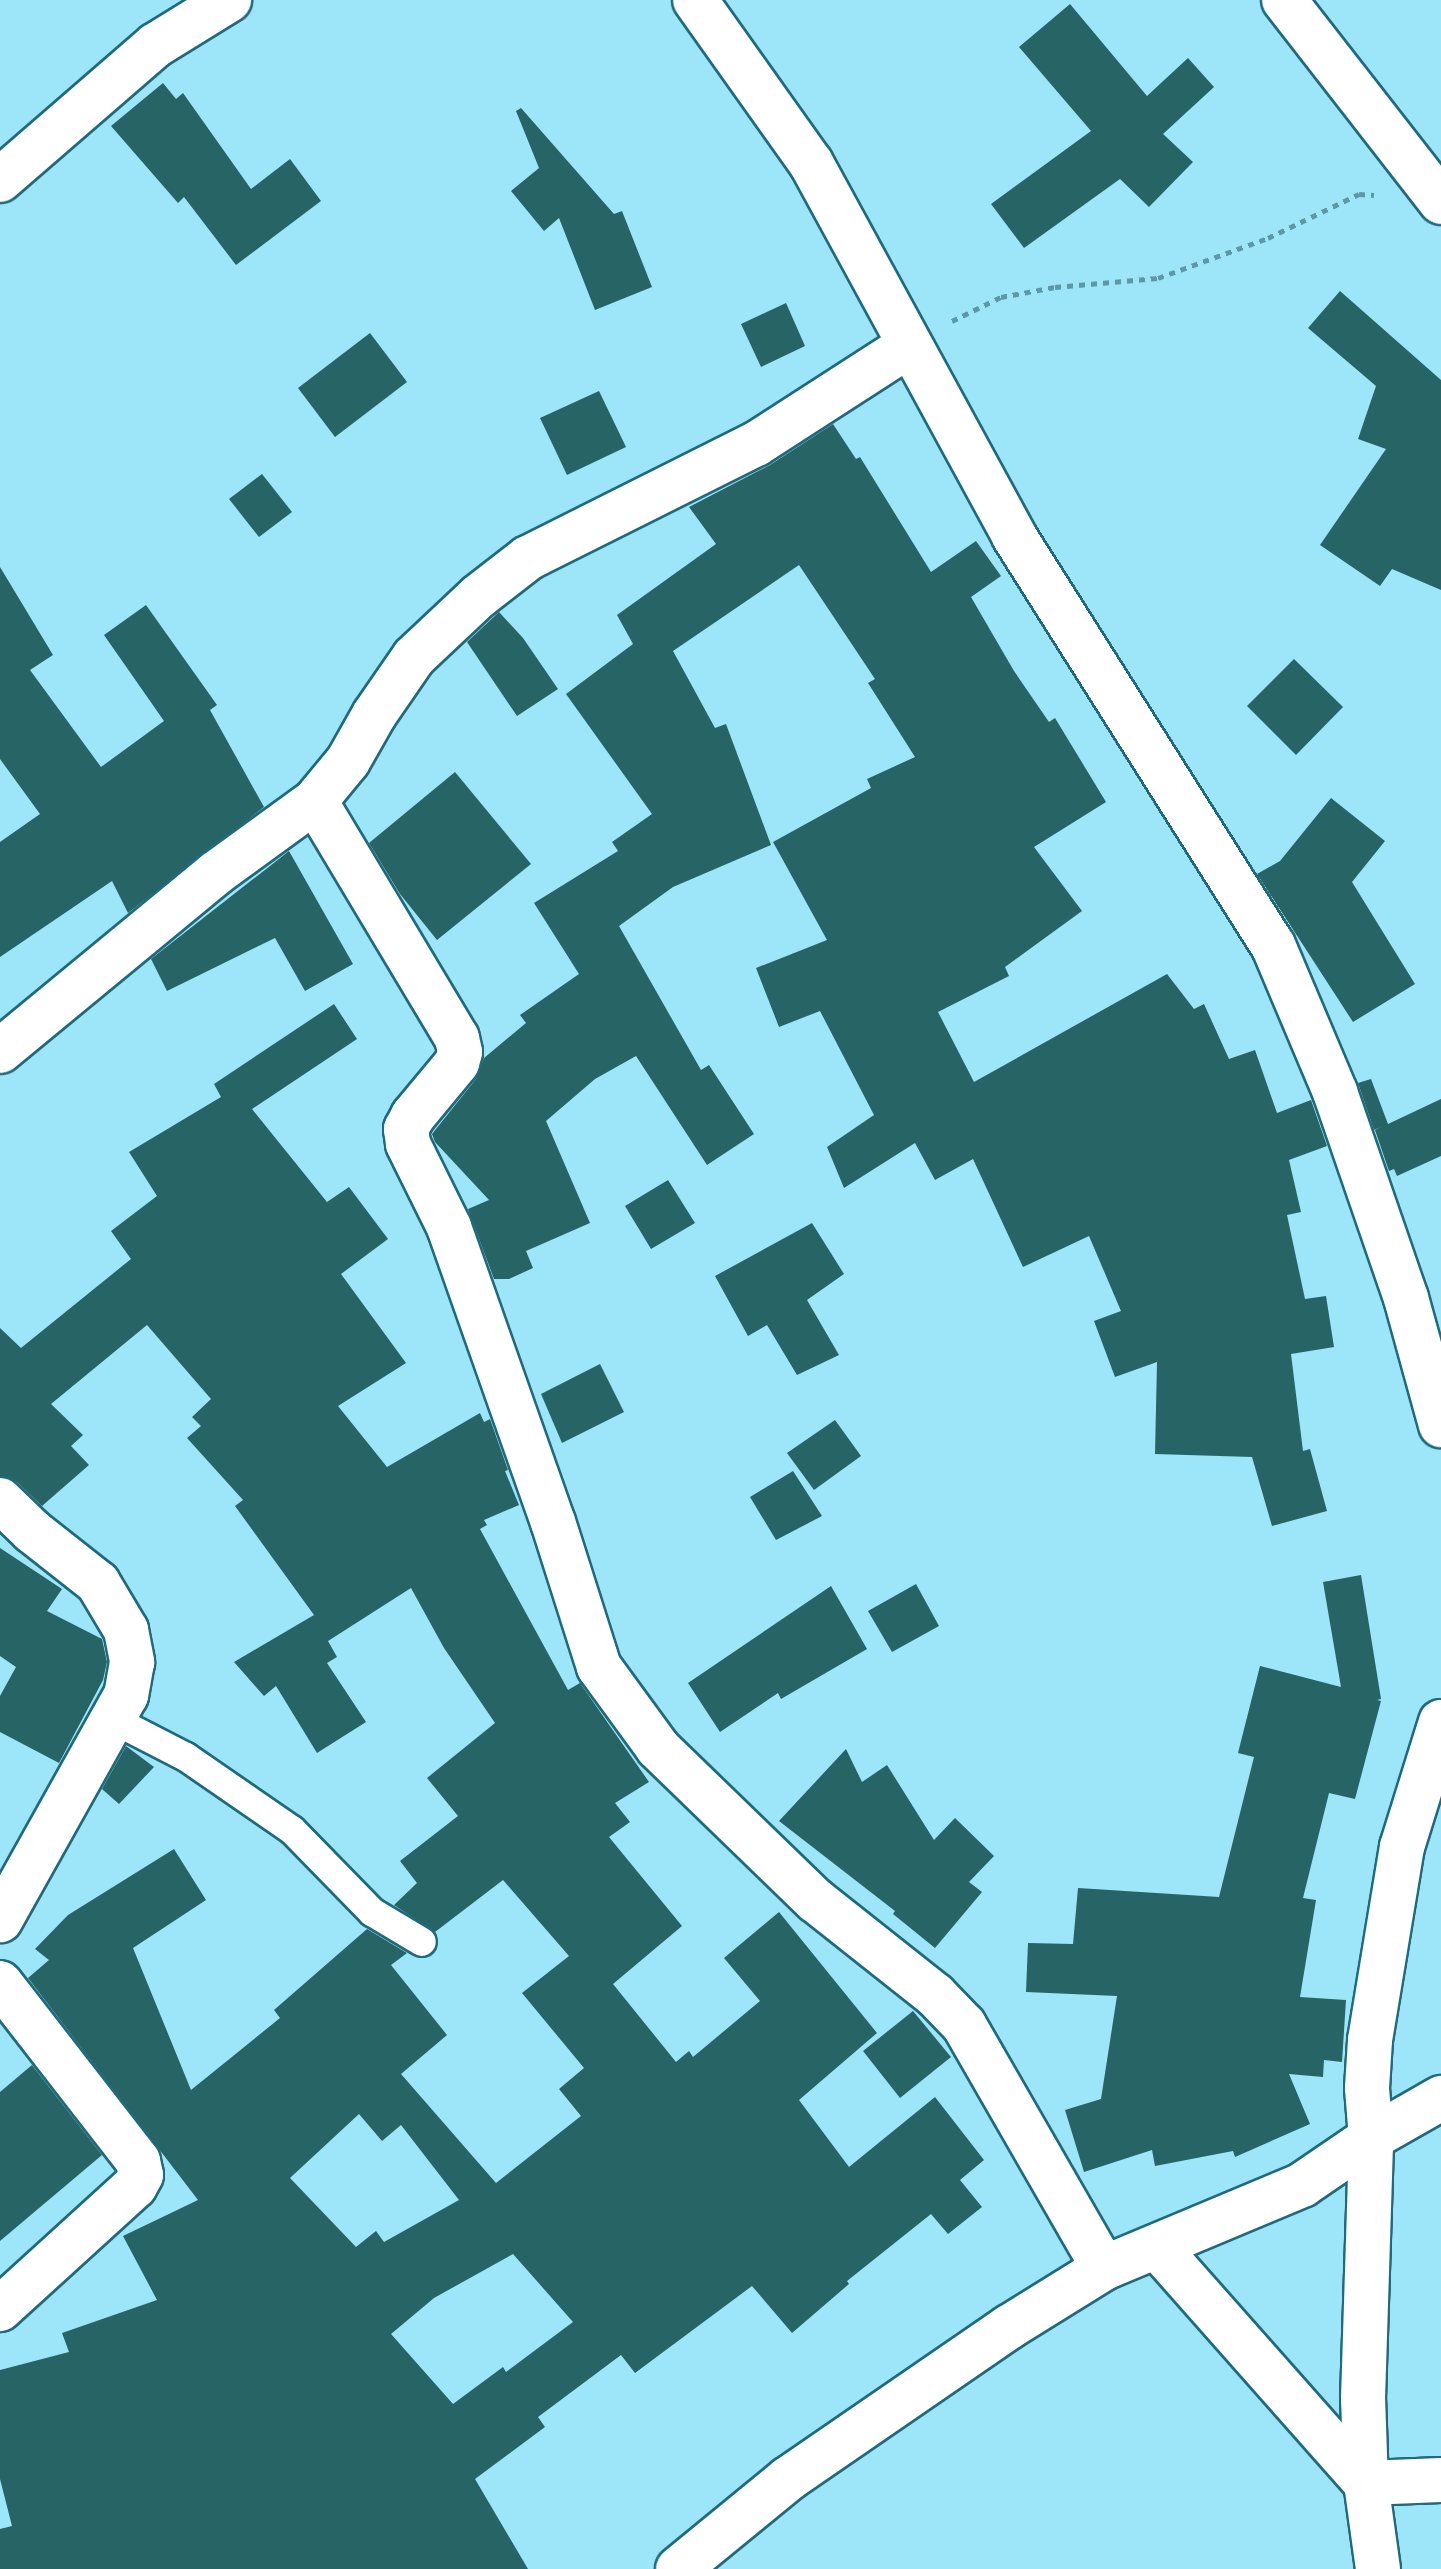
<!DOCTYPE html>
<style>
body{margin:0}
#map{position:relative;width:1441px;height:2569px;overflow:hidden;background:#9de5f9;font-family:Quicksand,sans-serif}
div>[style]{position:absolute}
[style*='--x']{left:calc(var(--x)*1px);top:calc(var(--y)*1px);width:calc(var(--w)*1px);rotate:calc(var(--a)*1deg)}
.building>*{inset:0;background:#266465}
.path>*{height:5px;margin-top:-2.5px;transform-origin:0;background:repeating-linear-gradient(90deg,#5d98a8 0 6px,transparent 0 12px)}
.roads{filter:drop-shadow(2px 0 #1f6a7c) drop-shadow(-2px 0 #1f6a7c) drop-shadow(0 2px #1f6a7c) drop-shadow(0 -2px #1f6a7c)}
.service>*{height:28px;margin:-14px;padding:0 14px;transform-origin:14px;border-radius:14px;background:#fff}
.minor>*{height:44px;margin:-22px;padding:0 22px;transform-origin:22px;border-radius:22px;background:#fff}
span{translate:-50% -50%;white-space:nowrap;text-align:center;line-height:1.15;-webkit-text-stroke:8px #9de5f9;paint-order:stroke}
</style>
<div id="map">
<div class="building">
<div style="clip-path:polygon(1070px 4px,1147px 96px,1188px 58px,1214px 87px,1163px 134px,1193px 162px,1149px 207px,1120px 179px,1024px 248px,991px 204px,1091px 131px,1019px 47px)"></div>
<div style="clip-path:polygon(163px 83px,176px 99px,183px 93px,251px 189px,290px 159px,321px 201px,236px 265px,184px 197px,178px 203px,111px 126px)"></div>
<div style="clip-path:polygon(521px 108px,614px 214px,622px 211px,652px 287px,595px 310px,559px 218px,544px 231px,511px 191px,539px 168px,516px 111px)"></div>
<div style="clip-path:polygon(1340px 291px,1441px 380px,1441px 590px,1392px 569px,1380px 586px,1320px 545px,1386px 449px,1358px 439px,1376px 386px,1308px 328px)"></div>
<div style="clip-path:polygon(786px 303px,805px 346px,761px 367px,741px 324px)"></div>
<div style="clip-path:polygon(370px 333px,407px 382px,335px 437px,298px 388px)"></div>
<div style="clip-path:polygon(599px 391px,626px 447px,567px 475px,540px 418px)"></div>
<div style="clip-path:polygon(833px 424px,856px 459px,860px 457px,931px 572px,976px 541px,1001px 576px,971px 597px,1014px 671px,1049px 722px,1055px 718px,1106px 802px,1034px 847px,1082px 911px,1005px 967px,1009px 976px,938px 1012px,974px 1082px,1167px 974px,1194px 1009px,1204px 1004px,1229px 1059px,1255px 1050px,1277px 1113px,1311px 1100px,1327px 1146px,1289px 1160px,1301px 1212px,1287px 1215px,1305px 1299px,1326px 1296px,1334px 1347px,1291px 1354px,1303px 1451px,1310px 1449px,1327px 1511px,1272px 1526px,1252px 1457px,1155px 1454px,1157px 1362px,1115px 1377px,1094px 1321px,1121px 1311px,1089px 1236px,1023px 1267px,973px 1159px,935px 1180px,915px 1143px,844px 1188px,827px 1147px,874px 1115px,820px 1011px,779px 1027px,756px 968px,827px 940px,773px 842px,871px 788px,867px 779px,915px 757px,868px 683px,875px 679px,799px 565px,673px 651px,715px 728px,726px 724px,771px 845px,673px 887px,619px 926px,701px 1070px,709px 1065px,754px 1134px,707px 1165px,636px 1056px,595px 1079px,546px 1121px,590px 1223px,526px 1251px,533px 1268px,509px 1279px,494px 1279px,468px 1209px,489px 1200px,435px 1142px,432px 1134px,476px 1079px,484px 1058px,526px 1023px,520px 1015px,579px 974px,534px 903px,618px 851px,612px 842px,652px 814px,566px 694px,633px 644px,617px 615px,716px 544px,689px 507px,770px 465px)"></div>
<div style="clip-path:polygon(262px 474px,292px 512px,259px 537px,229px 499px)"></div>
<div style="clip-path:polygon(0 567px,53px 655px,30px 670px,101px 767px,164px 721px,104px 635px,146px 605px,217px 705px,210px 710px,264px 807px,128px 913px,112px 881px,0 957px,0 842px,40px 814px,0 759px)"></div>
<div style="clip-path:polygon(499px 612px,523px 638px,558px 689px,517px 716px,467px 642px)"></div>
<div style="clip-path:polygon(1294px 659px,1343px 707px,1296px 755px,1247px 706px)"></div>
<div style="clip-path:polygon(455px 772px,531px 864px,437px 940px,400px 894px,369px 843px)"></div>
<div style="clip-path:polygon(1331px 798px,1385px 841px,1352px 882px,1415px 984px,1353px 1022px,1257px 874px,1280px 861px)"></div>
<div style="clip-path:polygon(289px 851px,353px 964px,305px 991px,275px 938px,167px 991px,151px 959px)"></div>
<div style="clip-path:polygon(evenodd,334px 1004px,357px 1039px,252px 1109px,327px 1202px,349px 1187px,388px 1239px,341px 1274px,406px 1363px,338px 1406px,387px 1467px,480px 1413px,484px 1422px,490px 1419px,508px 1470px,505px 1471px,519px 1505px,484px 1520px,487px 1525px,480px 1529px,568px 1690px,580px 1683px,649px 1782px,615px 1803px,630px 1822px,609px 1837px,682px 1926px,613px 1984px,676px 2062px,689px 2051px,693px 2057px,760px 2001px,724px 1958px,779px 1912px,877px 2033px,799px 2100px,849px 2167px,935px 2097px,984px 2160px,960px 2180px,982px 2207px,948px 2234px,931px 2214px,847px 2281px,849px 2284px,792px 2333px,752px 2286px,635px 2373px,621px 2355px,538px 2417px,545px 2427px,475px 2479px,528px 2569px,0 2569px,0 2529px,12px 2526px,0 2479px,0 2370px,69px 2352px,62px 2333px,157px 2300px,123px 2236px,198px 2200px,28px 1978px,49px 1960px,35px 1949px,68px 1915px,174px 1849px,206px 1900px,133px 1948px,191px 2090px,280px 2018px,274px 2010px,367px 1929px,407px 1953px,391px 1965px,447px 2035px,401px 2074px,496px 2183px,581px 2116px,559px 2089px,584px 2068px,522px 1993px,569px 1956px,503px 1880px,435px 1932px,394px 1905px,417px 1883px,400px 1861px,458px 1816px,427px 1778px,495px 1723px,444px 1648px,411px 1588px,328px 1641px,337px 1657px,327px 1663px,366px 1722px,317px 1753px,276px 1686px,264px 1696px,234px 1662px,314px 1615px,235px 1506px,243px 1500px,187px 1438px,201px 1426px,192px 1417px,211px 1399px,147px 1325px,51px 1404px,83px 1435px,71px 1446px,89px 1465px,42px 1506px,17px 1482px,0 1476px,0 1328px,21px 1348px,131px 1259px,111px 1231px,157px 1196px,129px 1152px,221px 1097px,214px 1084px,334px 1004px,359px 2114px,382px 2141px,401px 2125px,459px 2200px,384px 2242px,376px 2231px,356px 2247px,290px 2178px,359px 2114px,334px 1004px,513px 2254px,573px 2322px,506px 2372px,503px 2367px,453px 2404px,391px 2334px,434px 2298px,513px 2254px)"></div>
<div style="clip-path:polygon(1371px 1079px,1388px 1124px,1441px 1099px,1441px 1156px,1397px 1176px,1394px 1169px,1389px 1171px,1375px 1130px,1381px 1127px,1374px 1130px,1358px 1083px)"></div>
<div style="clip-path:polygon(668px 1180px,695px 1223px,651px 1249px,625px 1206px)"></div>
<div style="clip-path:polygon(812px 1223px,844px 1274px,807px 1300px,839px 1355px,797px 1375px,767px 1325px,748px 1336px,715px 1276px)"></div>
<div style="clip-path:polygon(600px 1364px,624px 1412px,562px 1443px,541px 1394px)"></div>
<div style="clip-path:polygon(835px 1420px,861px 1456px,814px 1490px,787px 1453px)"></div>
<div style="clip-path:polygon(793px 1471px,822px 1516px,776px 1540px,750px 1497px)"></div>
<div style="clip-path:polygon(0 1548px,62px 1589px,47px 1611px,102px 1639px,107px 1662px,103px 1680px,59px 1763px,0 1732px,0 1696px,16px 1667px,0 1656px)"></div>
<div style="clip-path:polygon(1361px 1575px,1381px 1699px,1377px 1700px,1381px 1701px,1355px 1799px,1329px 1793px,1303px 1898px,1316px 1900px,1300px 1997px,1346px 2000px,1342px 2062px,1324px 2060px,1323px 2077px,1289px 2074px,1310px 2124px,1235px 2157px,1233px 2151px,1155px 2166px,1152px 2150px,1084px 2172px,1065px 2110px,1101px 2099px,1117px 1996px,1026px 1992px,1028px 1943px,1073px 1944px,1078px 1888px,1219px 1897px,1254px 1757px,1238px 1753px,1260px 1666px,1341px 1687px,1323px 1582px)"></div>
<div style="clip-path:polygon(916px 1584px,939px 1626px,892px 1652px,868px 1611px)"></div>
<div style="clip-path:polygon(831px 1586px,867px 1649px,781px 1699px,778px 1693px,720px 1732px,688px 1683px)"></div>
<div style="clip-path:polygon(126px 1746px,154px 1767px,119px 1804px,102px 1789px)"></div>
<div style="clip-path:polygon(846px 1749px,862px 1782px,887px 1765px,934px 1840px,955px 1818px,994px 1856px,969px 1882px,982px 1892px,935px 1948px,893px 1914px,895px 1911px,779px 1821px)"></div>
<div style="clip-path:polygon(913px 2011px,951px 2057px,900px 2098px,863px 2051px)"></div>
<div style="clip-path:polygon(32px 2065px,102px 2155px,0 2241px,0 2092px)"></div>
</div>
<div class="path">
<div style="--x:952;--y:321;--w:55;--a:-26.1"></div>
<div style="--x:1001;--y:297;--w:55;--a:-10.5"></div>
<div style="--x:1055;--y:287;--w:103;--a:-5"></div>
<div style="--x:1158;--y:278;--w:117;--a:-20"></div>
<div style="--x:1268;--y:238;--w:101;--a:-25.8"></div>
<div style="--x:1359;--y:194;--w:15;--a:4"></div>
</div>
<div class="roads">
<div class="service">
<div style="--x:112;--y:1719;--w:83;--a:27.2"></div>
<div style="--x:186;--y:1757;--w:129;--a:34.6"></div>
<div style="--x:292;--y:1830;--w:115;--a:45.7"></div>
<div style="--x:372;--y:1912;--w:58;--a:31"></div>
</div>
<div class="minor">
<div style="--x:695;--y:0;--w:200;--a:54.6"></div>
<div style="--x:811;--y:163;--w:425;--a:61.4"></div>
<div style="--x:1014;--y:536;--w:484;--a:57.7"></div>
<div style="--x:1273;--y:945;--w:160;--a:67.1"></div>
<div style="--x:1335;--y:1092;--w:218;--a:71"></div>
<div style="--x:1406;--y:1298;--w:132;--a:74.6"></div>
<div style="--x:1284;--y:0;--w:256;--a:52.1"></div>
<div style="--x:0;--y:180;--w:206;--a:-40.9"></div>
<div style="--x:156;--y:45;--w:86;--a:-31.7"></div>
<div style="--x:315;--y:801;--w:276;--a:59.1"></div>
<div style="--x:457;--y:1038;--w:14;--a:78"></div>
<div style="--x:460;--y:1052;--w:11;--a:105"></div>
<div style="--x:457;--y:1063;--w:69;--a:129.7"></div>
<div style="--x:413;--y:1116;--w:15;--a:118"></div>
<div style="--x:406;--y:1129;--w:15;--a:82"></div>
<div style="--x:408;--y:1144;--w:93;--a:63.7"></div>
<div style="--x:449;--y:1227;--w:313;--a:70.6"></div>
<div style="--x:553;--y:1522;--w:152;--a:72.4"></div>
<div style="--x:599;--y:1667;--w:100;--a:53.9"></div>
<div style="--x:658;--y:1748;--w:219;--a:44.1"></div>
<div style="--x:815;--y:1900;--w:153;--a:38.4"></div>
<div style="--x:935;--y:1995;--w:42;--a:46"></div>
<div style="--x:964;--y:2025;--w:280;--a:60.1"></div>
<div style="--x:0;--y:1051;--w:280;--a:-39.5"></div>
<div style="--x:216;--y:873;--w:122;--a:-36"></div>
<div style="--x:315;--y:801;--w:52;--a:-50.5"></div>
<div style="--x:348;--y:761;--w:53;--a:-60.5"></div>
<div style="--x:374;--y:715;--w:70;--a:-55.4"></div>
<div style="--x:414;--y:657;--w:89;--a:-43.2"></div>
<div style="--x:479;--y:596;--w:62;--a:-37.8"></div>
<div style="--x:528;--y:558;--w:255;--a:-26.6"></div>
<div style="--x:756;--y:444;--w:181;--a:-32.8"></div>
<div style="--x:0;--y:1500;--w:45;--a:44.1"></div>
<div style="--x:32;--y:1531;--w:84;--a:38.2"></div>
<div style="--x:98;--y:1583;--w:55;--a:59.2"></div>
<div style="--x:126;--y:1630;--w:33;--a:79"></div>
<div style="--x:132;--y:1662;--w:34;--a:100"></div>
<div style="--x:126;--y:1695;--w:258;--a:119.2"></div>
<div style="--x:0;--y:1983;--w:225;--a:52.2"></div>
<div style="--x:138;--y:2161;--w:14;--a:78"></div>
<div style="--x:141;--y:2175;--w:13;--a:119"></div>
<div style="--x:135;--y:2186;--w:183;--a:137.7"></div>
<div style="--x:1158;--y:2248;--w:314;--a:48.5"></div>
<div style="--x:1366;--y:2483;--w:75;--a:-2.3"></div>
<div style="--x:678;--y:2569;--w:142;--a:-39.3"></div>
<div style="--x:788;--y:2479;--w:268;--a:-34.5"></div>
<div style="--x:1009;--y:2327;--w:112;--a:-31.8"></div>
<div style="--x:1104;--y:2268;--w:215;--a:-22.7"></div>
<div style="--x:1302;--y:2185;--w:83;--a:-34.3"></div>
<div style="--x:1371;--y:2138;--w:81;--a:-29.7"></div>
<div style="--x:1378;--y:2569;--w:87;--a:-97.9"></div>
<div style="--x:1366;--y:2483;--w:84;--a:-92"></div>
<div style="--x:1363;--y:2399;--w:261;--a:-88.2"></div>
<div style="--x:1371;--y:2138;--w:50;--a:-94.6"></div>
<div style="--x:1367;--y:2088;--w:48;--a:-86.4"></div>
<div style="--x:1370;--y:2040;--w:196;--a:-80.6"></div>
<div style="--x:1402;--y:1847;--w:131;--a:-72.7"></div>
</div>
</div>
</div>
